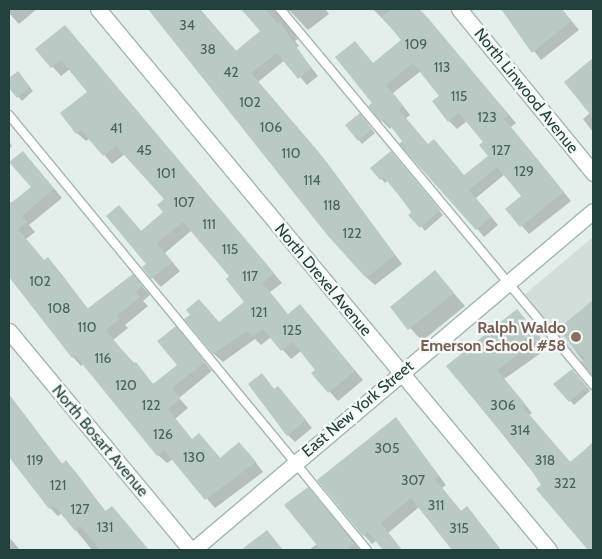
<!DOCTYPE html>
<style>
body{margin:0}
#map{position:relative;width:602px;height:559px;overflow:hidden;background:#e4eeeb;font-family:Cabin,sans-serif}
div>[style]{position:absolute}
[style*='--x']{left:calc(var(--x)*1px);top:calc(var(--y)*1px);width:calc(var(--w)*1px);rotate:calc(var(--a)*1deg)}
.built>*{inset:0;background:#d2deda}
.shadow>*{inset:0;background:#0003}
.building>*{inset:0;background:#b9c9c4}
.roads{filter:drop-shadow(1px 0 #a6b6b3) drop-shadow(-1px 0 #a6b6b3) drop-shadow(0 1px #a6b6b3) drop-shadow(0 -1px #a6b6b3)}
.service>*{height:8px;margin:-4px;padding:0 4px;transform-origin:4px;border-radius:4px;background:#fff}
.minor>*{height:15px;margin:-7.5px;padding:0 7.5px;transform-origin:7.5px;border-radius:7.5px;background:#fff}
.tertiary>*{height:15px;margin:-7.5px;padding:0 7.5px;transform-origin:7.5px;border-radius:7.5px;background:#fff}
.secondary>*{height:15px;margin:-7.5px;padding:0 7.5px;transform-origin:7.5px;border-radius:7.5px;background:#fff}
.dots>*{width:14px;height:14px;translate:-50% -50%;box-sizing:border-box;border:2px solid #f5faf8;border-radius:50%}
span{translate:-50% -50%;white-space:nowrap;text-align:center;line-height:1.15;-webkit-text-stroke:4.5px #f5faf8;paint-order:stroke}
.number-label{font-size:14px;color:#48625e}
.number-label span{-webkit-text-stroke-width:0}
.street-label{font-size:16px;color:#22403c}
.education-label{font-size:16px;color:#785e54;font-weight:700}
.right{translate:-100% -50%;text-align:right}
.frame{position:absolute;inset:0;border:10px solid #22403c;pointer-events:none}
</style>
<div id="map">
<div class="built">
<div style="clip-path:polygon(593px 237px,593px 378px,524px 295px)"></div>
</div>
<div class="shadow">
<div style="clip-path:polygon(9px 9px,37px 9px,19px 24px,9px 13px)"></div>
<div style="clip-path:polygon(148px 9px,200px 9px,237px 52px,262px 31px,242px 9px,325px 9px,329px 14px,308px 30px,290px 11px,281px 16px,298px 39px,295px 41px,299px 46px,296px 48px,318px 76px,307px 85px,285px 60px,258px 82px,325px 160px,402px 264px,375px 285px,367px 278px)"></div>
<div style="clip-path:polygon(evenodd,373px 9px,418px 9px,516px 123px,511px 127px,571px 201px,529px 234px,507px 209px,523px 196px,505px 174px,476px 198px,498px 225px,484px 237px,392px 126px,390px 129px,382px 121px,374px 103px,373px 64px,403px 40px,373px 9px,421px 71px,441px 96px,449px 121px,457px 129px,467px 121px,485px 142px,490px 156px,464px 176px,434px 141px,428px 145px,406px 118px,410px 115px,393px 93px,421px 71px)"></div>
<div style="clip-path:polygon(502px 9px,562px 9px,579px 30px,541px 60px)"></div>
<div style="clip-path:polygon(65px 26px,282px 283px,270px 292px,288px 315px,308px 314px,363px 380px,338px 401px,313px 373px,317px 370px,301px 351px,291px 359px,271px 337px,261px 345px,255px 339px,223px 362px,214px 354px,186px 319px,220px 324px,246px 302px,231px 277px,192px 230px,165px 253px,180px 271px,161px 287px,143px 268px,148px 264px,119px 206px,142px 232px,165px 212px,166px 199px,125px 154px,112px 164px,90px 138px,86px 141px,77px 133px,88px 92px,70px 69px,61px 76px,37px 49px)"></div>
<div style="clip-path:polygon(590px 62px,593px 65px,593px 132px,583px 119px,590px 113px)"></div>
<div style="clip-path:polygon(18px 73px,33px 91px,22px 101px,9px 86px,9px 80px)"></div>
<div style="clip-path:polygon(363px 119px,375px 133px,362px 144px,359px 140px)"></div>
<div style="clip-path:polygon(9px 141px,12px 146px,9px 149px)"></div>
<div style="clip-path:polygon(394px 156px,443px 215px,425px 231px,388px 180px,385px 183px,372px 168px)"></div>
<div style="clip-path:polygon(31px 161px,62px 198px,29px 225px,35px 232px,26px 239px,44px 261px,47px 259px,56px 267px,88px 309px,141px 285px,150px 295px,143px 301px,148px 306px,125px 325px,128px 328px,113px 340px,154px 385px,178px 365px,184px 337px,212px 371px,179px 398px,188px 408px,175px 419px,192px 440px,207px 443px,221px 459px,248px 452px,263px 472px,215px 508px,173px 459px,167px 463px,158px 455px,84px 363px,81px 366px,73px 357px,9px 275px,9px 205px,32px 187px)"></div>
<div style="clip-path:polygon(435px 272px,465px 306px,422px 341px,391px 307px)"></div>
<div style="clip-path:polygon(593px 300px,593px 374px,560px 329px)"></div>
<div style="clip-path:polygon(525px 319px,548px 348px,504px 379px,532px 413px,529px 415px,571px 463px,593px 442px,593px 550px,538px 489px,543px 485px,448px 366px)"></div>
<div style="clip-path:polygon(576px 374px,590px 391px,574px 405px,555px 384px)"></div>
<div style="clip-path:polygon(262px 375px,275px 390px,278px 387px,285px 395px,312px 428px,295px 442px,288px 435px)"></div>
<div style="clip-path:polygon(11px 399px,63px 465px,66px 462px,74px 470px,106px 512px,120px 516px,148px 550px,92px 550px,62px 513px,58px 516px,50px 508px,9px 455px,9px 401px)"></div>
<div style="clip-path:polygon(396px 419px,446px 485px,442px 488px,462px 512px,467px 508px,475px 517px,501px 550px,453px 550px,419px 507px,388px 533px,402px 550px,386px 550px,377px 540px,372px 544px,364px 535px,318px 480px)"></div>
<div style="clip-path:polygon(316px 497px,360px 550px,309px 550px,317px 544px)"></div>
<div style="clip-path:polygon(9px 537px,20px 550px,9px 550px)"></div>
</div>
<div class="building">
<div style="clip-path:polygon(148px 9px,199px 9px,236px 51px,260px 31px,241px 9px,265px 9px,278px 24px,280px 22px,311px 68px,298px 79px,277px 53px,251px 73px,317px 150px,395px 255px,366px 278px,328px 236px)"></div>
<div style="clip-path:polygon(evenodd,392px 9px,419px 9px,428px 18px,509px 115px,504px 119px,564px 192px,520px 227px,505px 209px,521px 196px,497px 167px,469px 190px,491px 217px,476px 230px,399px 144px,402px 141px,385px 119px,381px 122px,368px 106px,372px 103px,335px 57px,355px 41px,373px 63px,401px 40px,382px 17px,392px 9px,413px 63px,439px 96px,432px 101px,448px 122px,459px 113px,483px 142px,479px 145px,488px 156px,464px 175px,434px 139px,428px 144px,399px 110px,403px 106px,386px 85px,413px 63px)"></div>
<div style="clip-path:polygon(501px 9px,561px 9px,571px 21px,532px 53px)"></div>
<div style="clip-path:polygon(65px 25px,274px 273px,262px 283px,288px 314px,300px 304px,355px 371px,328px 393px,311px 373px,315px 370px,293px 342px,281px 351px,263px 329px,252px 337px,247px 331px,213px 354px,184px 319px,190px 315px,186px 310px,199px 299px,219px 322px,244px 302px,226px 279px,229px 276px,183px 222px,157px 243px,172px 262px,151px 279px,142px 267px,146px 264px,106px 216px,119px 205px,141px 231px,163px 212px,157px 205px,164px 199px,116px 146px,103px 156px,81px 130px,76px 134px,60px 113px,87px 92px,61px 60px,51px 68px,35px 49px)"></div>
<div style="clip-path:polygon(593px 58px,593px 118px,564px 82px)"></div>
<div style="clip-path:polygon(18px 71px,30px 87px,17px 98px,9px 88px,9px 78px)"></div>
<div style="clip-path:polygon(360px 113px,372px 129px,358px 141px,345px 125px)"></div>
<div style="clip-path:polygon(23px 151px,54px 189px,22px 216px,27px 222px,18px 229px,44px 260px,48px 257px,87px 309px,133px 274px,143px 286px,136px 292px,140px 297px,117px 316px,120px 319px,106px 330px,133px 364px,136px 362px,153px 384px,177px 365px,157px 341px,176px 326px,205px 362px,172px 388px,180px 399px,168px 409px,192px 439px,199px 433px,220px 458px,239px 442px,256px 462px,205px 500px,164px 450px,157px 456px,75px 355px,72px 358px,9px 277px,9px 200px,11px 203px,31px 187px,9px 162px)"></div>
<div style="clip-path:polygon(391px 151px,440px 210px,420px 228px,408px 215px,412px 212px,384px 177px,380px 180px,370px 168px)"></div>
<div style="clip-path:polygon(435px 270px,454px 293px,408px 330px,390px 307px)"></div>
<div style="clip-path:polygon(593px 300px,593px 377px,581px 362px,584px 359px,558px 329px)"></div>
<div style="clip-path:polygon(517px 309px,541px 338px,497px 370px,525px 404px,522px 406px,570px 462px,593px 443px,593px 550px,588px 550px,536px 489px,541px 485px,526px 462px,446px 366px)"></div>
<div style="clip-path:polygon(572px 369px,587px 387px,569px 402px,553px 384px)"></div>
<div style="clip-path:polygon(262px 373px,274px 389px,278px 386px,306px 420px,287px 436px,248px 384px)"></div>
<div style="clip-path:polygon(9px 394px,62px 464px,66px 460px,105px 511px,112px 506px,149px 550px,100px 550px,80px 526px,75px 531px,54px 505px,49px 509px,9px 457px)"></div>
<div style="clip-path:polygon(396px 417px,439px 476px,435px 479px,461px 511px,467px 506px,501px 550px,452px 550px,411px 498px,381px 523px,402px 550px,383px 550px,368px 532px,363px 536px,317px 480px)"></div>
<div style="clip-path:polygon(308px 487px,354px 543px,346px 550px,321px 550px,284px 505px)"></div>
<div style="clip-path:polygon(267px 530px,283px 550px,241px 550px)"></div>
</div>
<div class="roads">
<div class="service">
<div style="--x:280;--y:9;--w:489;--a:50.2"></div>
<div style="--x:9;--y:115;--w:563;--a:50.55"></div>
</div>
<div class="minor">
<div style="--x:98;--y:9;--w:704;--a:50.18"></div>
<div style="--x:459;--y:9;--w:212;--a:50.7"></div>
</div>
<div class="tertiary">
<div style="--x:9;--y:331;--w:285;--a:50.3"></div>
</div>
<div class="secondary">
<div style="--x:193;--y:550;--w:524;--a:-40.28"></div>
</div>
</div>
<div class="dots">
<div style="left:576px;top:337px;background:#8d6e63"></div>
</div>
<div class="number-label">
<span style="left:187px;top:25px">34</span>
<span style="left:416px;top:44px">109</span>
<span style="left:208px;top:49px">38</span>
<span style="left:442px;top:67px">113</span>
<span style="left:231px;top:72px">42</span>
<span style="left:459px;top:96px">115</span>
<span style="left:250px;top:102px">102</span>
<span style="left:487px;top:117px">123</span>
<span style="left:271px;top:127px">106</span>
<span style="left:116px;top:128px">41</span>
<span style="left:144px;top:150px">45</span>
<span style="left:501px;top:150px">127</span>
<span style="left:291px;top:153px">110</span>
<span style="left:524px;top:171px">129</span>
<span style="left:166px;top:173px">101</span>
<span style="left:312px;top:180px">114</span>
<span style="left:184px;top:202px">107</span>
<span style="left:332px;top:205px">118</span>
<span style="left:209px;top:224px">111</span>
<span style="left:352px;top:233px">122</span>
<span style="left:230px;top:249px">115</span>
<span style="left:250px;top:276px">117</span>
<span style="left:40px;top:281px">102</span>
<span style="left:59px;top:308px">108</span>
<span style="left:259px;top:312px">121</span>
<span style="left:87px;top:327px">110</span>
<span style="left:292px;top:330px">125</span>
<span style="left:103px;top:358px">116</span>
<span style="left:126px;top:385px">120</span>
<span style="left:151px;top:405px">122</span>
<span style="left:503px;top:405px">306</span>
<span style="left:520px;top:430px">314</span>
<span style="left:163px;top:434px">126</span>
<span style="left:387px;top:448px">305</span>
<span style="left:194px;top:457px">130</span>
<span style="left:35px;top:460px">119</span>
<span style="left:545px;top:460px">318</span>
<span style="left:413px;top:480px">307</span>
<span style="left:565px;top:483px">322</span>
<span style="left:58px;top:485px">121</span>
<span style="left:436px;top:505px">311</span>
<span style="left:80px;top:509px">127</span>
<span style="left:105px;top:527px">131</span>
<span style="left:459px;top:528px">315</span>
</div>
<div class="street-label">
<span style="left:526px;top:91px;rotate:51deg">North Linwood Avenue</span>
<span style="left:323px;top:280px;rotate:50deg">North Drexel Avenue</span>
<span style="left:358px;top:409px;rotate:-40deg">East New York Street</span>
<span style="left:100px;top:441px;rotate:50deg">North Bosart Avenue</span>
</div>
<div class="education-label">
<span class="right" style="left:566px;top:337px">Ralph Waldo<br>Emerson School #58</span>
</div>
<div class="frame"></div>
</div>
